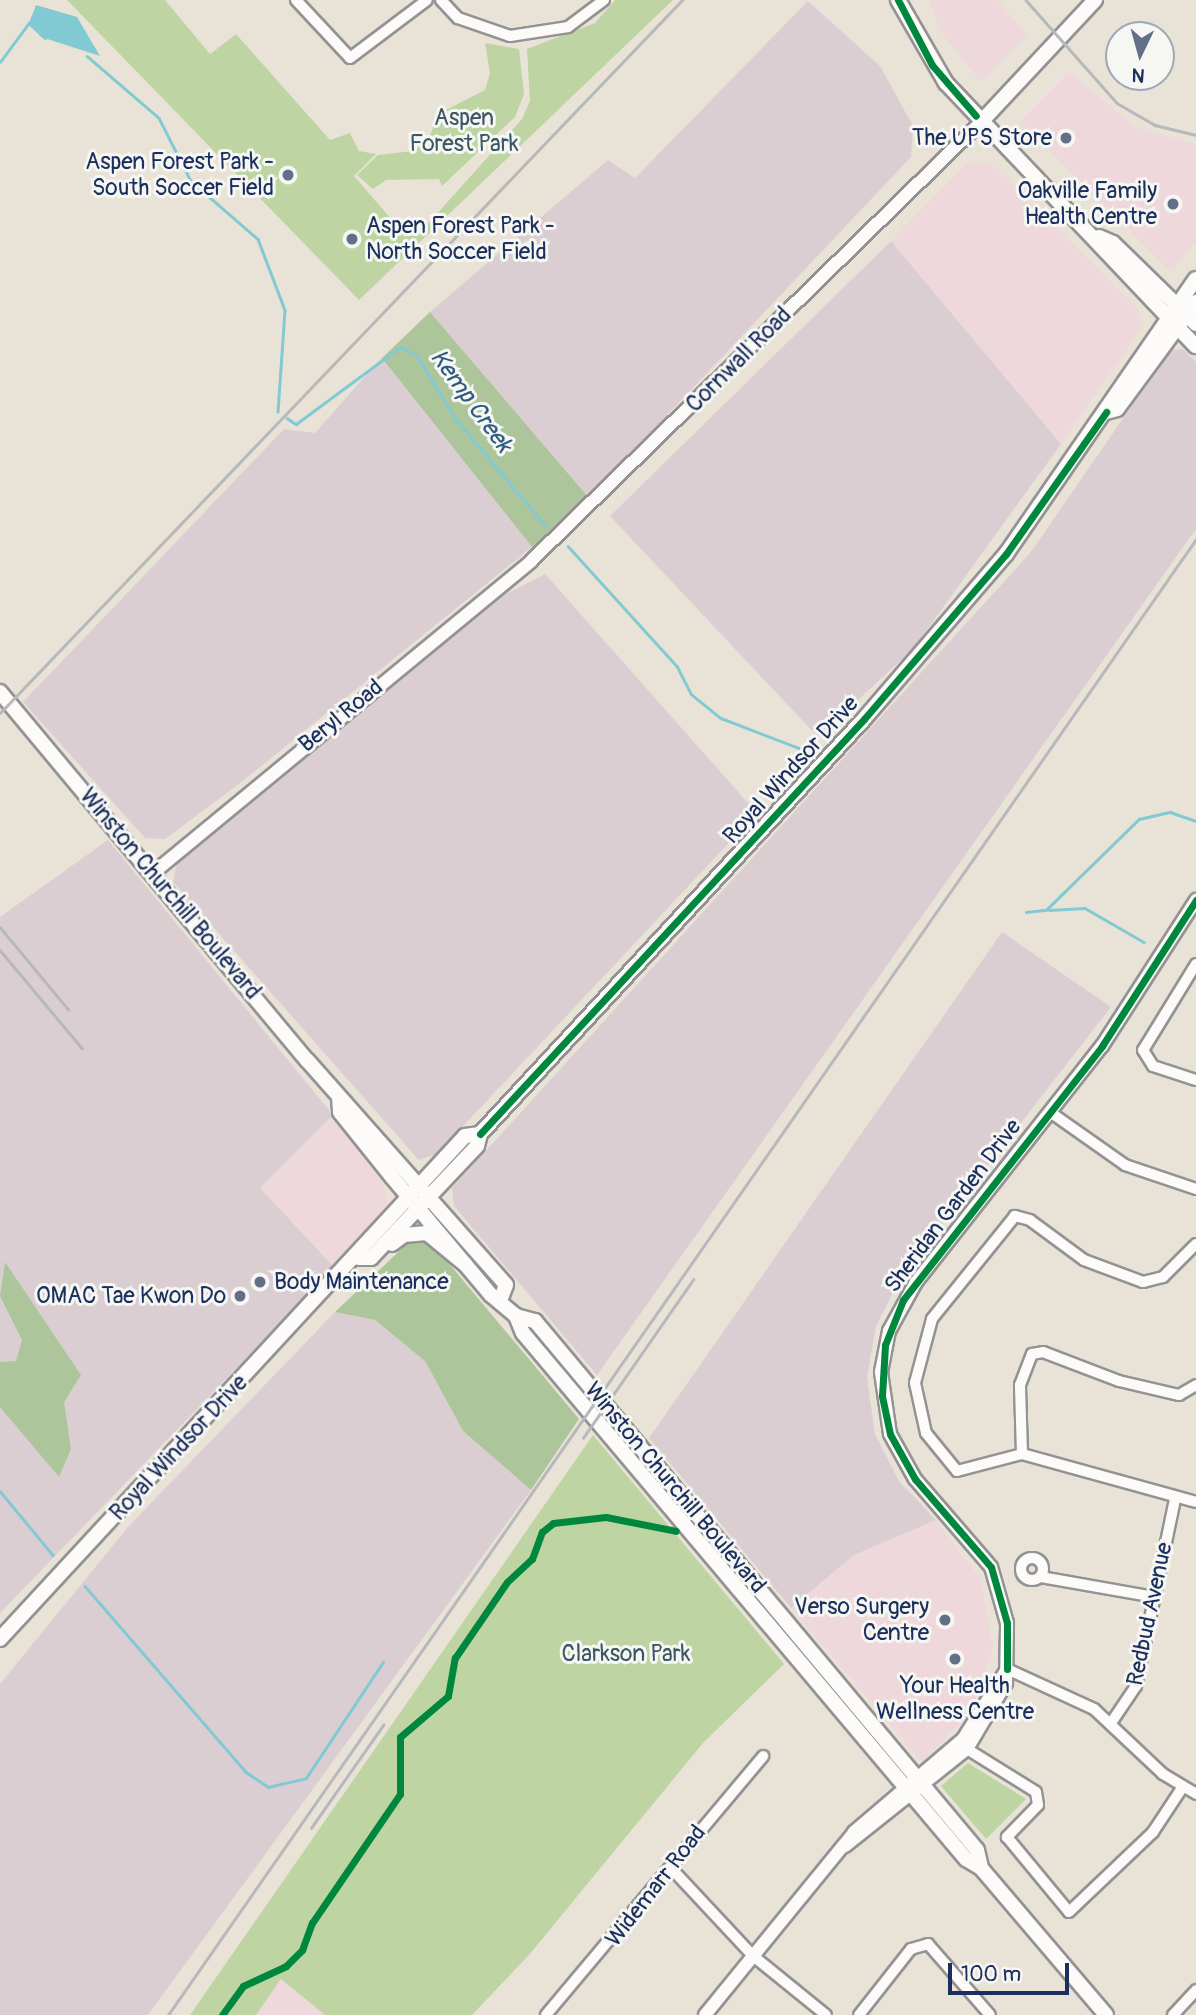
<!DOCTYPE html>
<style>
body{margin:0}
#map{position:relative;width:1196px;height:2015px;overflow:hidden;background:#e9e3d7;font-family:Pangolin,sans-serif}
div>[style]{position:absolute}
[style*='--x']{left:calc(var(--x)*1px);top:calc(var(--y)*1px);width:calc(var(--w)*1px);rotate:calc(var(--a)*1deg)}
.built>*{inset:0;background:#eed8dc}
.industrial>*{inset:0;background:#dbced3}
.green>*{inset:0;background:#bed5a3}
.forest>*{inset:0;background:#adc59a}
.water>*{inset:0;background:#82cad3}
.stream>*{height:2.5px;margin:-1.25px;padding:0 1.25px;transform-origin:1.25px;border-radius:1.25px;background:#82cad3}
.roads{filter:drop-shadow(2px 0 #939394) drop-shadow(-2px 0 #939394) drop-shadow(0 2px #939394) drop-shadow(0 -2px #939394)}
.minor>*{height:10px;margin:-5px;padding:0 5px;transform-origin:5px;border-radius:5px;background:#fcfbf9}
.minor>.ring{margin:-5px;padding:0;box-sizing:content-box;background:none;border:10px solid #fcfbf9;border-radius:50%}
.tertiary>*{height:12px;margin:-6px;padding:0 6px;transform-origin:6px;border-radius:6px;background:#fcfbf9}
.secondary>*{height:14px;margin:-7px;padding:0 7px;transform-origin:7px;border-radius:7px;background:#fcfbf9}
.primary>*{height:14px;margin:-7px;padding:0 7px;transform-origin:7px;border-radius:7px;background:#fcfbf9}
.rail>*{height:2.5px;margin:-1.25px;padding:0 1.25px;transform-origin:1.25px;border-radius:1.25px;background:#b6b8bb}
.cycleway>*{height:7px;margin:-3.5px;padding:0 3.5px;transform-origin:3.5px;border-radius:3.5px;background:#00873e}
.dots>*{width:19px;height:19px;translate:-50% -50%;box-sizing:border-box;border:4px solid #f6f6f2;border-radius:50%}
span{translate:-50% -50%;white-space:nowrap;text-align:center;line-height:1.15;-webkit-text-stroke:6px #f6f6f2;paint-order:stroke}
.park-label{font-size:23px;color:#3b5664}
.poi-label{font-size:23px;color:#1b2f5e}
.right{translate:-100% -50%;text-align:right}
.left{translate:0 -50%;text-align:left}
.street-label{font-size:23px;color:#1b2f5e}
.water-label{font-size:24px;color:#2d5a80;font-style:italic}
.north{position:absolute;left:1105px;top:21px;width:70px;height:70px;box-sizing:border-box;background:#f6f6f2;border:2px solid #9ea6b7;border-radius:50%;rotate:185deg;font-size:19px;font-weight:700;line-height:28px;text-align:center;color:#1b2f5e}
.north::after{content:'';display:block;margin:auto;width:24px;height:32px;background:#636e88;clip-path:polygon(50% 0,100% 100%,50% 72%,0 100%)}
.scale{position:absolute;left:948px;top:1963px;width:121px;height:32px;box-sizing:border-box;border:4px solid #1b2f5e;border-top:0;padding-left:9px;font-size:21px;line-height:24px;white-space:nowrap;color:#1b2f5e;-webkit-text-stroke:5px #f6f6f2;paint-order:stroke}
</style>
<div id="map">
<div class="built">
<div style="clip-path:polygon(929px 0,997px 0,1028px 35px,981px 82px,942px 34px)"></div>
<div style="clip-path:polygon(1069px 72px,1135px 127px,1196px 144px,1196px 241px,1175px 268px,1168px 269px,1020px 121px)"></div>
<div style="clip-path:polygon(991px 163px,1139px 310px,1141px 329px,1061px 444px,891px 241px,966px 164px)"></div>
<div style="clip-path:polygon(333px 1115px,384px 1185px,388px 1204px,334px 1267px,260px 1188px)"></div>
<div style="clip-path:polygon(936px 1520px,981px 1580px,993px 1647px,971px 1712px,922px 1762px,791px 1608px,854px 1555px)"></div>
<div style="clip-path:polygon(281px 1979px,325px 2015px,256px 2015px)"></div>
</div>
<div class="industrial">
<div style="clip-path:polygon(808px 1px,880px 66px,913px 126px,911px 157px,589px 498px,430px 312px,608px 160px,635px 178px)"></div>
<div style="clip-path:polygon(891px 241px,1061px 444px,913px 649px,818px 737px,610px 516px)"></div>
<div style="clip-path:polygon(1183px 349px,1196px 362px,1196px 529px,597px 1375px,454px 1206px,452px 1188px,1031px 552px,1170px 350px)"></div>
<div style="clip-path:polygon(382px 357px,532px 547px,239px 784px,165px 839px,145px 838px,23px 702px,284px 429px,315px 433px)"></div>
<div style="clip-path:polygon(545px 574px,757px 813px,437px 1154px,419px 1160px,173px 882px,177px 862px,323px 741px,504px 595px)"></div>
<div style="clip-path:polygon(108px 840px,333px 1115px,260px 1188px,334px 1267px,0 1613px,0 917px)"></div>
<div style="clip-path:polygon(1002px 932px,1111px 1007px,901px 1277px,876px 1326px,867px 1377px,875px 1434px,899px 1481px,936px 1520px,854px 1555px,791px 1608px,649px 1438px)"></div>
<div style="clip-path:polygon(335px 1312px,375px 1320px,425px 1361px,463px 1431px,531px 1490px,148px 2015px,0 2015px,0 1684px,128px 1527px)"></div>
</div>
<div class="green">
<div style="clip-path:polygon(67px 0,165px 0,210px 54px,236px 34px,330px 140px,350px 133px,359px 151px,376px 154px,354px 176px,405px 235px,417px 236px,522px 119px,530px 101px,527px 49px,595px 23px,615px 0,673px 0,359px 300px)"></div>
<div style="clip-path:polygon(485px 43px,519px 49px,524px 94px,515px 117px,442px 186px,439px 179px,386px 180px,373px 189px,357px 175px,378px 155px,413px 151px,429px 139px,438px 114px,485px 90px,490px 73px)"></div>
<div style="clip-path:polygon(593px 1435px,784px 1664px,703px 1743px,529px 1955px,472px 2015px,325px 2015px,281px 1979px,256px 2015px,190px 2015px)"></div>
<div style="clip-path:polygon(968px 1763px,1026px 1799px,986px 1839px,941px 1786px)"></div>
</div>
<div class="forest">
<div style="clip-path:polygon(430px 312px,589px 498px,532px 547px,382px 358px)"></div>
<div style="clip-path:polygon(411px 1240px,431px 1242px,579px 1419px,531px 1490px,463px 1431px,425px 1361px,375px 1320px,335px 1312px)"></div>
<div style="clip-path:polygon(5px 1262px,81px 1375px,64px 1402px,71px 1449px,59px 1477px,0 1407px,0 1362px,16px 1361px,22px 1340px,0 1296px)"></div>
</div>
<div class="water">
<div style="clip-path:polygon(36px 5px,77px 17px,100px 56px,41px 37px,29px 23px)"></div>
</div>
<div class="stream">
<div style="--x:87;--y:56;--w:95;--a:40.7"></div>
<div style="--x:159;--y:118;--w:71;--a:63.1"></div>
<div style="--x:191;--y:181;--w:89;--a:40.9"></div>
<div style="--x:258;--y:239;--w:76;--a:69.2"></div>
<div style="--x:285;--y:310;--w:102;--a:93.9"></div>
<div style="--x:0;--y:62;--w:49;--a:-53.4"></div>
<div style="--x:29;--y:23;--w:22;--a:43"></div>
<div style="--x:287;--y:418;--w:11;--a:34"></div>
<div style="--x:296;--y:424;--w:129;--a:-36.5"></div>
<div style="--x:400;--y:347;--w:17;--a:24"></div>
<div style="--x:416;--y:354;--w:75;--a:58.6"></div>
<div style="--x:455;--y:418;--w:140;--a:49.9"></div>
<div style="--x:568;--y:546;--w:162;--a:47.8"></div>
<div style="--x:677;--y:666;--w:31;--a:63"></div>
<div style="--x:691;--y:694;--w:38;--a:39"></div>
<div style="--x:721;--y:718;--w:89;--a:21.1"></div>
<div style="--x:1049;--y:910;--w:36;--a:-3"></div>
<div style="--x:1085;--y:908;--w:68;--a:30"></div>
<div style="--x:1026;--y:912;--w:20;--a:-6"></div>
<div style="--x:1046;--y:910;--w:130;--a:-44.4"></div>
<div style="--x:1139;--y:819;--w:32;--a:-13"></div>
<div style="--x:1170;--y:812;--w:28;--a:19"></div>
<div style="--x:0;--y:1491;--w:83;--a:50.4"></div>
<div style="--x:85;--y:1586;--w:246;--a:49.1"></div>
<div style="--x:246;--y:1772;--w:27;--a:34"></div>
<div style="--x:268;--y:1787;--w:39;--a:-13"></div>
<div style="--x:306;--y:1778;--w:139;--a:-56.4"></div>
</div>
<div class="roads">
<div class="minor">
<div style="--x:296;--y:0;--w:79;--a:47"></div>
<div style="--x:350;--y:58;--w:96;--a:-37"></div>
<div style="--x:441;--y:0;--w:25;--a:47"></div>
<div style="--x:458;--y:18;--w:55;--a:19.1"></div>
<div style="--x:510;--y:36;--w:59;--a:-8.8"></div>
<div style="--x:568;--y:27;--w:45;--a:-36.9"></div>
<div style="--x:1196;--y:964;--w:101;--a:121.6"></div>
<div style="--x:1143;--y:1050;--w:19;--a:58"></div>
<div style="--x:1153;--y:1066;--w:45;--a:18"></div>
<div style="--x:1050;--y:1112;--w:92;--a:35.2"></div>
<div style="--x:1125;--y:1165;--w:75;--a:18.7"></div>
<div style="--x:1196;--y:1244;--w:47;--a:135"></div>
<div style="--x:1163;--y:1277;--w:21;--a:166"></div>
<div style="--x:1143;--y:1282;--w:63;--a:-159.6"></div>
<div style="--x:1084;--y:1260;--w:67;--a:-143.5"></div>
<div style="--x:1030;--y:1220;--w:16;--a:-165"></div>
<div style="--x:1015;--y:1216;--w:132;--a:128.9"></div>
<div style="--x:932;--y:1319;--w:66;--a:104.9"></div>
<div style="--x:915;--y:1383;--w:51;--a:77.6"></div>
<div style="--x:926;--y:1433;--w:49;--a:50.8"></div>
<div style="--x:957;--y:1471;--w:67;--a:-14.7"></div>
<div style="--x:1022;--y:1454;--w:180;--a:15.4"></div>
<div style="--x:1022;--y:1454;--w:69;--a:-91.7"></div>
<div style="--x:1020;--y:1385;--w:33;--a:-69"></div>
<div style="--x:1032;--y:1354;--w:11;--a:-10"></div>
<div style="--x:1043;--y:1352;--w:81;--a:20.9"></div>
<div style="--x:1119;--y:1381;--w:62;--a:13.1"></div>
<div style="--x:1179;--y:1395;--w:20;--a:-30"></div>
<div class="ring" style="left:1021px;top:1558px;width:12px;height:12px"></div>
<div style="--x:1041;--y:1577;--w:116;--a:10"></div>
<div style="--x:1007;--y:1669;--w:96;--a:24.7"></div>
<div style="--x:1094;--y:1709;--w:95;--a:43.3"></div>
<div style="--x:1163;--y:1774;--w:39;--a:31"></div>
<div style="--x:1111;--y:1723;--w:45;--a:-56"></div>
<div style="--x:1136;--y:1686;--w:191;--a:-78.2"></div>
<div style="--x:967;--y:1749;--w:81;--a:31.9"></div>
<div style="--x:1036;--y:1792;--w:13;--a:81"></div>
<div style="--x:1038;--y:1805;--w:45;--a:134.1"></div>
<div style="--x:1007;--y:1837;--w:97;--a:50.4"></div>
<div style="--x:1069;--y:1912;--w:116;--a:-43.6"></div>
<div style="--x:1153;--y:1832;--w:53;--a:-56.6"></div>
<div style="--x:671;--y:1868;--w:119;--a:47"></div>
<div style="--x:752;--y:1955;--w:95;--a:39"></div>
<div style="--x:546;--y:2015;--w:338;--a:-50"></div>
<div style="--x:859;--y:2015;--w:84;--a:-51.8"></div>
<div style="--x:911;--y:1949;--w:18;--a:-16"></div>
<div style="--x:928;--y:1944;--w:94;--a:48.9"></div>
<div style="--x:1173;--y:2015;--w:34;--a:-47"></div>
</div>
<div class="tertiary">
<div style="--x:153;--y:873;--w:490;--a:-39.5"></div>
<div style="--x:531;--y:561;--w:629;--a:-44.29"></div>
<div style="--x:845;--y:1846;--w:156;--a:-38.5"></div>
<div style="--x:967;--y:1749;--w:77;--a:-59.4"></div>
<div style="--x:1006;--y:1683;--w:60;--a:-89"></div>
<div style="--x:1007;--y:1623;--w:58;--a:-105.9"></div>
<div style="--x:991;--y:1567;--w:116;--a:-130.8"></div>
<div style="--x:915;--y:1479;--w:51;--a:-119.1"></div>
<div style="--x:890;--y:1434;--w:63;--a:-98.3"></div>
<div style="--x:881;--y:1372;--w:42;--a:-79"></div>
<div style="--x:889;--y:1331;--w:56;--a:-61.1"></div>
<div style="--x:916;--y:1282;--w:300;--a:-51.8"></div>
<div style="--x:1102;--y:1046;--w:174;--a:-57.2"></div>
<div style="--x:705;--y:2015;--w:236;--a:-50.8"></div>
<div style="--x:854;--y:1832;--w:143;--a:-40.5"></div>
<div style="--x:963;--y:1739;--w:83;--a:-57.8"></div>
</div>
<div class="secondary">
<div style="--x:898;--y:0;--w:96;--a:60"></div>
<div style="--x:946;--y:83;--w:363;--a:46.5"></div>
<div style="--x:981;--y:122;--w:167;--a:-46.9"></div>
<div style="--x:1099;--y:237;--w:15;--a:23"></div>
<div style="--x:1113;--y:243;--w:116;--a:44.3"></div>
<div style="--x:0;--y:692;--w:479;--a:50.2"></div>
<div style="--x:307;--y:1060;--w:300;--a:48.5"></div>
<div style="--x:506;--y:1285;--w:14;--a:111"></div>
<div style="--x:339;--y:1097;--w:15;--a:86"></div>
<div style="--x:340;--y:1112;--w:83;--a:51.3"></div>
<div style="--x:392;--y:1177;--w:154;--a:50"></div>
<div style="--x:491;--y:1295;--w:33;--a:40"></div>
<div style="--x:516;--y:1316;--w:18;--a:68"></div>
<div style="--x:523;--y:1333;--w:688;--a:49.9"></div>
<div style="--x:966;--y:1859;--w:17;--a:31"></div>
<div style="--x:981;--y:1868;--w:193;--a:49.6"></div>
<div style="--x:516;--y:1316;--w:20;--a:15"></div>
<div style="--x:535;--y:1321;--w:689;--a:50.12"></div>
<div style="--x:977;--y:1850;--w:18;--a:77"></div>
</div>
<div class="primary">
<div style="--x:1106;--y:412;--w:11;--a:-15"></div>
<div style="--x:1117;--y:409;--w:133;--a:-53.6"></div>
<div style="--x:392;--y:1244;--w:15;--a:-37"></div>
<div style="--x:404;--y:1235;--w:23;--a:-5"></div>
<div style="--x:427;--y:1233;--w:50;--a:39.4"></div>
<div style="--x:359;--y:1258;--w:12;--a:0"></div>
<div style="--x:371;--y:1258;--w:154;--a:-46.6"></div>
<div style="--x:477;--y:1146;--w:12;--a:-76"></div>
<div style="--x:480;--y:1134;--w:565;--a:-47.22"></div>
<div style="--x:864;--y:719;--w:218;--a:-49.3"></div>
<div style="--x:1006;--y:554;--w:334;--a:-55.4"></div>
<div style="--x:0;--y:1639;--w:685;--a:-47.25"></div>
<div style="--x:465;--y:1136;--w:15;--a:-8"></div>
</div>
</div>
<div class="rail">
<div style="--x:1026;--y:0;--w:137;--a:48.5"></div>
<div style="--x:1117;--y:103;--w:44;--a:30.1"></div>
<div style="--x:1155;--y:125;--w:42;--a:13.7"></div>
<div style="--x:0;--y:713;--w:987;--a:-46.27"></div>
<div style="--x:0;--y:927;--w:107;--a:50.3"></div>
<div style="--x:0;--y:950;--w:128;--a:50.1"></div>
<div style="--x:583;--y:1438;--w:193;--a:-55.2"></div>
<div style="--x:311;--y:1828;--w:126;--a:-55"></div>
<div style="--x:168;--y:2015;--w:1799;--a:-55.14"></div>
</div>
<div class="cycleway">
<div style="--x:898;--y:0;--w:73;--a:62.4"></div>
<div style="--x:932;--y:65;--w:67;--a:49.2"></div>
<div style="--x:480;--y:1134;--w:565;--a:-47.22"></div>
<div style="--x:864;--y:719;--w:218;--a:-49.3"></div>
<div style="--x:1006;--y:554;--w:174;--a:-54.8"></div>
<div style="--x:1007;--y:1669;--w:46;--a:-90"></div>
<div style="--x:1007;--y:1623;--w:58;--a:-105.9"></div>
<div style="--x:991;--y:1567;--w:116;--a:-130.8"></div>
<div style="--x:915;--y:1479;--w:51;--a:-119.1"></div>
<div style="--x:890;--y:1434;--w:39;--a:-102"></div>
<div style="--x:882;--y:1396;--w:51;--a:-86.6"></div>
<div style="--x:885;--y:1345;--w:48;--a:-68.2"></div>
<div style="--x:903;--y:1300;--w:323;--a:-51.9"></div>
<div style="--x:1102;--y:1046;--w:174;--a:-57.2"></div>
<div style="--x:222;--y:2015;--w:36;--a:-54"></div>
<div style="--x:243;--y:1986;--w:47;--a:-24.9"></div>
<div style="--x:286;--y:1966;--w:23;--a:-45"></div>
<div style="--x:302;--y:1950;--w:29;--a:-70"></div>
<div style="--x:312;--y:1923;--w:156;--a:-55.7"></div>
<div style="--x:400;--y:1794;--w:57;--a:-90"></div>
<div style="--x:400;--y:1737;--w:63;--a:-40.5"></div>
<div style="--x:448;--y:1696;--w:39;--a:-80"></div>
<div style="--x:455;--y:1658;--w:92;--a:-55.6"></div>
<div style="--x:507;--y:1582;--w:34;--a:-43"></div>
<div style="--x:532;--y:1559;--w:29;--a:-70"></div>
<div style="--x:542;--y:1532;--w:14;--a:-39"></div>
<div style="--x:553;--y:1523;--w:53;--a:-6.5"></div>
<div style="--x:606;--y:1517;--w:71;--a:11.3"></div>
</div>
<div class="dots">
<div style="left:1066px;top:138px;background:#636e88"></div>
<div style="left:288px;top:175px;background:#636e88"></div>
<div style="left:1173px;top:204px;background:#636e88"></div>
<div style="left:352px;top:239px;background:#636e88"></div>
<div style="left:260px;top:1282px;background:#636e88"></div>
<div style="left:240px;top:1296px;background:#636e88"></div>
<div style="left:945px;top:1620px;background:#636e88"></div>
<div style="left:955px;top:1659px;background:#636e88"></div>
</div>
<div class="park-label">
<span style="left:464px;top:131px">Aspen<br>Forest Park</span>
<span style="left:626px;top:1654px">Clarkson Park</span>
</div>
<div class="poi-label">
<span class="right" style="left:1052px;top:138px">The UPS Store</span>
<span class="right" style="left:274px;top:175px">Aspen Forest Park -<br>South Soccer Field</span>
<span class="right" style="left:1157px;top:204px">Oakville Family<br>Health Centre</span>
<span class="left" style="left:366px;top:239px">Aspen Forest Park -<br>North Soccer Field</span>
<span class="left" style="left:274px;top:1282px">Body Maintenance</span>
<span class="right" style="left:226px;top:1296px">OMAC Tae Kwon Do</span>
<span class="right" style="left:929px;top:1620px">Verso Surgery<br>Centre</span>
<span style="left:955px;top:1699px">Your Health<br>Wellness Centre</span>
</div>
<div class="street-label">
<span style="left:739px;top:360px;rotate:-45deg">Cornwall Road</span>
<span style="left:341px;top:716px;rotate:-39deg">Beryl Road</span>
<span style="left:791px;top:770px;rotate:-48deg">Royal Windsor Drive</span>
<span style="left:170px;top:894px;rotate:50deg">Winston Churchill Boulevard</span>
<span style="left:953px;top:1206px;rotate:-53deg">Sheridan Garden Drive</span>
<span style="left:179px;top:1448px;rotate:-47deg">Royal Windsor Drive</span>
<span style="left:675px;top:1488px;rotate:50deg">Winston Churchill Boulevard</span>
<span style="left:1150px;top:1614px;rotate:-78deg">Redbud Avenue</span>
<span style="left:656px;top:1886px;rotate:-52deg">Widemarr Road</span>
</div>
<div class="water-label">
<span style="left:471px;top:401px;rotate:54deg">Kemp Creek</span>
</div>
<div class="north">N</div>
<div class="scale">100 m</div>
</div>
